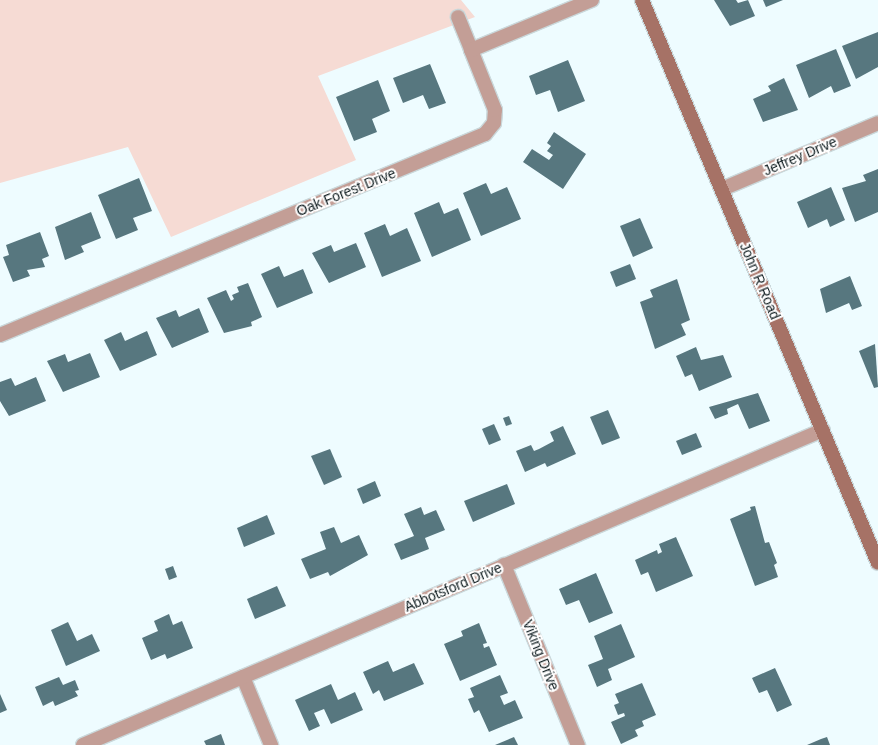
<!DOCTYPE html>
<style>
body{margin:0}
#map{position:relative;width:878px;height:745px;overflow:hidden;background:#eefcff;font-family:Arial,sans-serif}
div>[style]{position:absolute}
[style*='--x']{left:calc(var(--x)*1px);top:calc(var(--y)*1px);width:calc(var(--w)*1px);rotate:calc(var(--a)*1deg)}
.green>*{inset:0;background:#f6dbd4}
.building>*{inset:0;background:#57777f}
.roads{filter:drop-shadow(1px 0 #cad8db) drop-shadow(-1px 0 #cad8db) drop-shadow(0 1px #cad8db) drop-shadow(0 -1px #cad8db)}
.minor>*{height:14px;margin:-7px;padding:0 7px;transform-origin:7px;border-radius:7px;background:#c39e96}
.secondary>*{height:14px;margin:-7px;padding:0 7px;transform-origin:7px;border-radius:7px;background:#a67266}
span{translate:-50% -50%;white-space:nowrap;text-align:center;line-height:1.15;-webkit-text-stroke:4px #fff;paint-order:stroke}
.street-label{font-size:14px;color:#101d20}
</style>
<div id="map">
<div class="green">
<div style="clip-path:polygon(0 0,461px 0,475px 17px,318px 76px,356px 160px,171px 237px,128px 147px,0 183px)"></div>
</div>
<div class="building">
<div style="clip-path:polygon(714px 0,736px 0,738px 3px,748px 0,755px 16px,730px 26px)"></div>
<div style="clip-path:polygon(763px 0,783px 0,766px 7px)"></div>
<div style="clip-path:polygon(878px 32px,878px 67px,856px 79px,842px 46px)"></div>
<div style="clip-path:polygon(836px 49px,851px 86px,834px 93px,831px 86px,809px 98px,796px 65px)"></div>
<div style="clip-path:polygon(568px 60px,585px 101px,558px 112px,550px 90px,536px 95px,529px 76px)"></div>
<div style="clip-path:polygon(430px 64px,446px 103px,429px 109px,423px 95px,403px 103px,393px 78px)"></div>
<div style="clip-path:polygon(784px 78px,798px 110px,763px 122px,753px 99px,771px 91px,768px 86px)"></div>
<div style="clip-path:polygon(378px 80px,390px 111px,372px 119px,377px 132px,354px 141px,336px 97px)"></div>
<div style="clip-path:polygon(554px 132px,586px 154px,563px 189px,523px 162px,532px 149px,549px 160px,553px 155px,547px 151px,551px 146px,547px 143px)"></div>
<div style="clip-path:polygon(878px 169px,878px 212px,855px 222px,842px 188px,866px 181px,863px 175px)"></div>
<div style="clip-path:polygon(139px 178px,152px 211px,133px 218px,138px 230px,116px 239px,98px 195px)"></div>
<div style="clip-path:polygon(486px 183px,491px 194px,507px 187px,521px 219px,481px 236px,463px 193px)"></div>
<div style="clip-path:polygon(831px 187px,845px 220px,830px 227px,827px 219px,808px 228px,797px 202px)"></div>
<div style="clip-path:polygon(439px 202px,444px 214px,458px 208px,471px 240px,432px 257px,414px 213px)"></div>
<div style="clip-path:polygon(91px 212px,101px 238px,81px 246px,84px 252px,65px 260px,55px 227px)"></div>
<div style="clip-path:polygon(640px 218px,653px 248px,633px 257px,620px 226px)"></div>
<div style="clip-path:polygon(385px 224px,390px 236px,407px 228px,421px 261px,382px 277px,364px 233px)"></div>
<div style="clip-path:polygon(40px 232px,49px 256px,42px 259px,45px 267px,27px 270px,30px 276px,13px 282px,3px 257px,9px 255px,6px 245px)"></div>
<div style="clip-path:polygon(356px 243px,366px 267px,329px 283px,312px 253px,331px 245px,334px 252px)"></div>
<div style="clip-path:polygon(630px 264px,636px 279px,616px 287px,610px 272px)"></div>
<div style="clip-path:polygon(279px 266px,284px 277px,303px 269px,313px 293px,277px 308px,261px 274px)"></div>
<div style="clip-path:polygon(850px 276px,862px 306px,852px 310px,849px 303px,826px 313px,820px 289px)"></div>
<div style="clip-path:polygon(677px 279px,690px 320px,681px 324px,686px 335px,655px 349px,640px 302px,653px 297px,650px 290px)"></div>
<div style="clip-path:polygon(248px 283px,262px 317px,251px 322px,252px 326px,224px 333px,207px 298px,226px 290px,231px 301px,234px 299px,232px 295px,239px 292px,237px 287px)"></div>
<div style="clip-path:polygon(199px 308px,209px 332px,172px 348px,156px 318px,176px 310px,179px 317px)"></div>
<div style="clip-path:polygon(147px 331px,157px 355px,120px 371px,104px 340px,121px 332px,125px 341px)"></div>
<div style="clip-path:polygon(875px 344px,878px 387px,874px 388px,859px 351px)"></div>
<div style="clip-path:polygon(696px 347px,701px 360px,723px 355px,732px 377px,699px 391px,692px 374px,685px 377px,676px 356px)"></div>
<div style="clip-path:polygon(90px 353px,100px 377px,63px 392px,47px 361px,65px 354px,68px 362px)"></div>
<div style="clip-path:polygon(36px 377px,46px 401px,9px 416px,0 401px,0 382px,11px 378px,15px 386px)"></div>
<div style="clip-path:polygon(758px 393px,770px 421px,749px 429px,738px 404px,727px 409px,728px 414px,715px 419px,709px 407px)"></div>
<div style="clip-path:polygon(608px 410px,620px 438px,602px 445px,590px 417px)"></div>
<div style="clip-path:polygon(509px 416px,512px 424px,506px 426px,503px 418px)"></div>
<div style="clip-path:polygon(494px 424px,501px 440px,489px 445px,482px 429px)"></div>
<div style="clip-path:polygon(563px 426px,576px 454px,547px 467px,545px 463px,525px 472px,516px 451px,531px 445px,534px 451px,539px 449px,554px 441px,550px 432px)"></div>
<div style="clip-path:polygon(696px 433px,702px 447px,682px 455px,676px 441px)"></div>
<div style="clip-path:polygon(330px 449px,342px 477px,324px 485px,311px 456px)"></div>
<div style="clip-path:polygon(375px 481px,381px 496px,363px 504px,357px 489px)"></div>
<div style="clip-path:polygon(507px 484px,515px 504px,473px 522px,464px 501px)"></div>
<div style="clip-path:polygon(755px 506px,765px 543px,769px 542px,777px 563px,774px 565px,778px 577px,755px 586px,730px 519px,751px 510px,750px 507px)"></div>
<div style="clip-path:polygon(421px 507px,424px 515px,436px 510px,445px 530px,425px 538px,429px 549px,401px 560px,394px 544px,414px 536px,404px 514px)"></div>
<div style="clip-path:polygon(267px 515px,275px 534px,244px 547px,237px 528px)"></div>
<div style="clip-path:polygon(334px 527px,341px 543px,359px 535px,368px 555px,330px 576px,328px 572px,310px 579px,301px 559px,326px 549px,320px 532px)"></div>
<div style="clip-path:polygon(676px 537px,693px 576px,656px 592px,648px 572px,641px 575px,635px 560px,657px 550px,658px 554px,662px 552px,659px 544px)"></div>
<div style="clip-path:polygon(173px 566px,177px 577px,169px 580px,165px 569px)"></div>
<div style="clip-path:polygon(596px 573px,613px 613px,589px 623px,579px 600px,566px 605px,559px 589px)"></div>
<div style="clip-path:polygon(277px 586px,286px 606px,255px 619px,247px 599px)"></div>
<div style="clip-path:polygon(169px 614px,173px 625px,182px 621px,193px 648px,167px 659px,165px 654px,151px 660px,142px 638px,158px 631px,154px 621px)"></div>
<div style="clip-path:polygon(68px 622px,77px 641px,92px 634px,100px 651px,66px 666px,51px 630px)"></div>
<div style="clip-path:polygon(479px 623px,487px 643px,483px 644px,484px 648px,489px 646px,497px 665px,460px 681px,444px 644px,463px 636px,461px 631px)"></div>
<div style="clip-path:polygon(621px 624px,635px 657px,608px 669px,612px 680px,597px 687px,588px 665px,603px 659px,594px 636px)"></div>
<div style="clip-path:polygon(388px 661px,393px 672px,414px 663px,424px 684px,384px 701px,379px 690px,373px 694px,363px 672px)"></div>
<div style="clip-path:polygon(775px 668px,792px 705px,777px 712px,767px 690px,759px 693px,752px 678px)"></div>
<div style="clip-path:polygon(500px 675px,508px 693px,500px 696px,504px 705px,515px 700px,523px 718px,489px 732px,479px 710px,474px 713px,468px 699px,474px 697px,470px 688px)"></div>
<div style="clip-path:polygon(59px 677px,63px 685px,75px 680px,79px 690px,75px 691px,78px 696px,55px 706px,53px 701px,43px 706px,35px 687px)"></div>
<div style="clip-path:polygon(642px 683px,656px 715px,642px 721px,644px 726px,635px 730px,638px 736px,621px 744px,611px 722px,625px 716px,624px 713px,618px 715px,614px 705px,619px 703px,615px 694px)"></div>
<div style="clip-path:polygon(331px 684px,338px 700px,355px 692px,363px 710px,331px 724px,324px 709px,314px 713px,320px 726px,309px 731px,295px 700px)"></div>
<div style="clip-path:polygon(0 694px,7px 710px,0 713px)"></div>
<div style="clip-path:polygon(221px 734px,225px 745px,206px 745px,204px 741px)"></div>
<div style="clip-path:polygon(514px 737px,518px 745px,495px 745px)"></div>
<div style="clip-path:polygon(827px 737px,830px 745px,807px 745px,821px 739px)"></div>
</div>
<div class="roads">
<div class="minor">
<div style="--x:458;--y:17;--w:35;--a:68"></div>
<div style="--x:722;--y:189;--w:169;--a:-22.9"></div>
<div style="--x:0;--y:335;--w:525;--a:-22.51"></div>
<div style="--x:485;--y:134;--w:14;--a:-51"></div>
<div style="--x:494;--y:123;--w:13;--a:-86"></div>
<div style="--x:495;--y:110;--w:65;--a:-111.8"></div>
<div style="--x:471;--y:50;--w:131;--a:-22.5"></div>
<div style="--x:504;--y:565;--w:195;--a:67.7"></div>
<div style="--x:243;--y:677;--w:74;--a:67.6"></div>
<div style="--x:83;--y:745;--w:804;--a:-23.06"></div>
</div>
<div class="secondary">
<div style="--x:642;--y:0;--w:610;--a:67.26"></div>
</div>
</div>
<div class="street-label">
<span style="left:800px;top:156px;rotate:-23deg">Jeffrey Drive</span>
<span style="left:346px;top:192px;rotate:-22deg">Oak Forest Drive</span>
<span style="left:760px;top:281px;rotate:67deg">John R Road</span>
<span style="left:453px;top:587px;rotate:-23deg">Abbotsford Drive</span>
<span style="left:541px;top:655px;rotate:68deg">Viking Drive</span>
</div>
</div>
